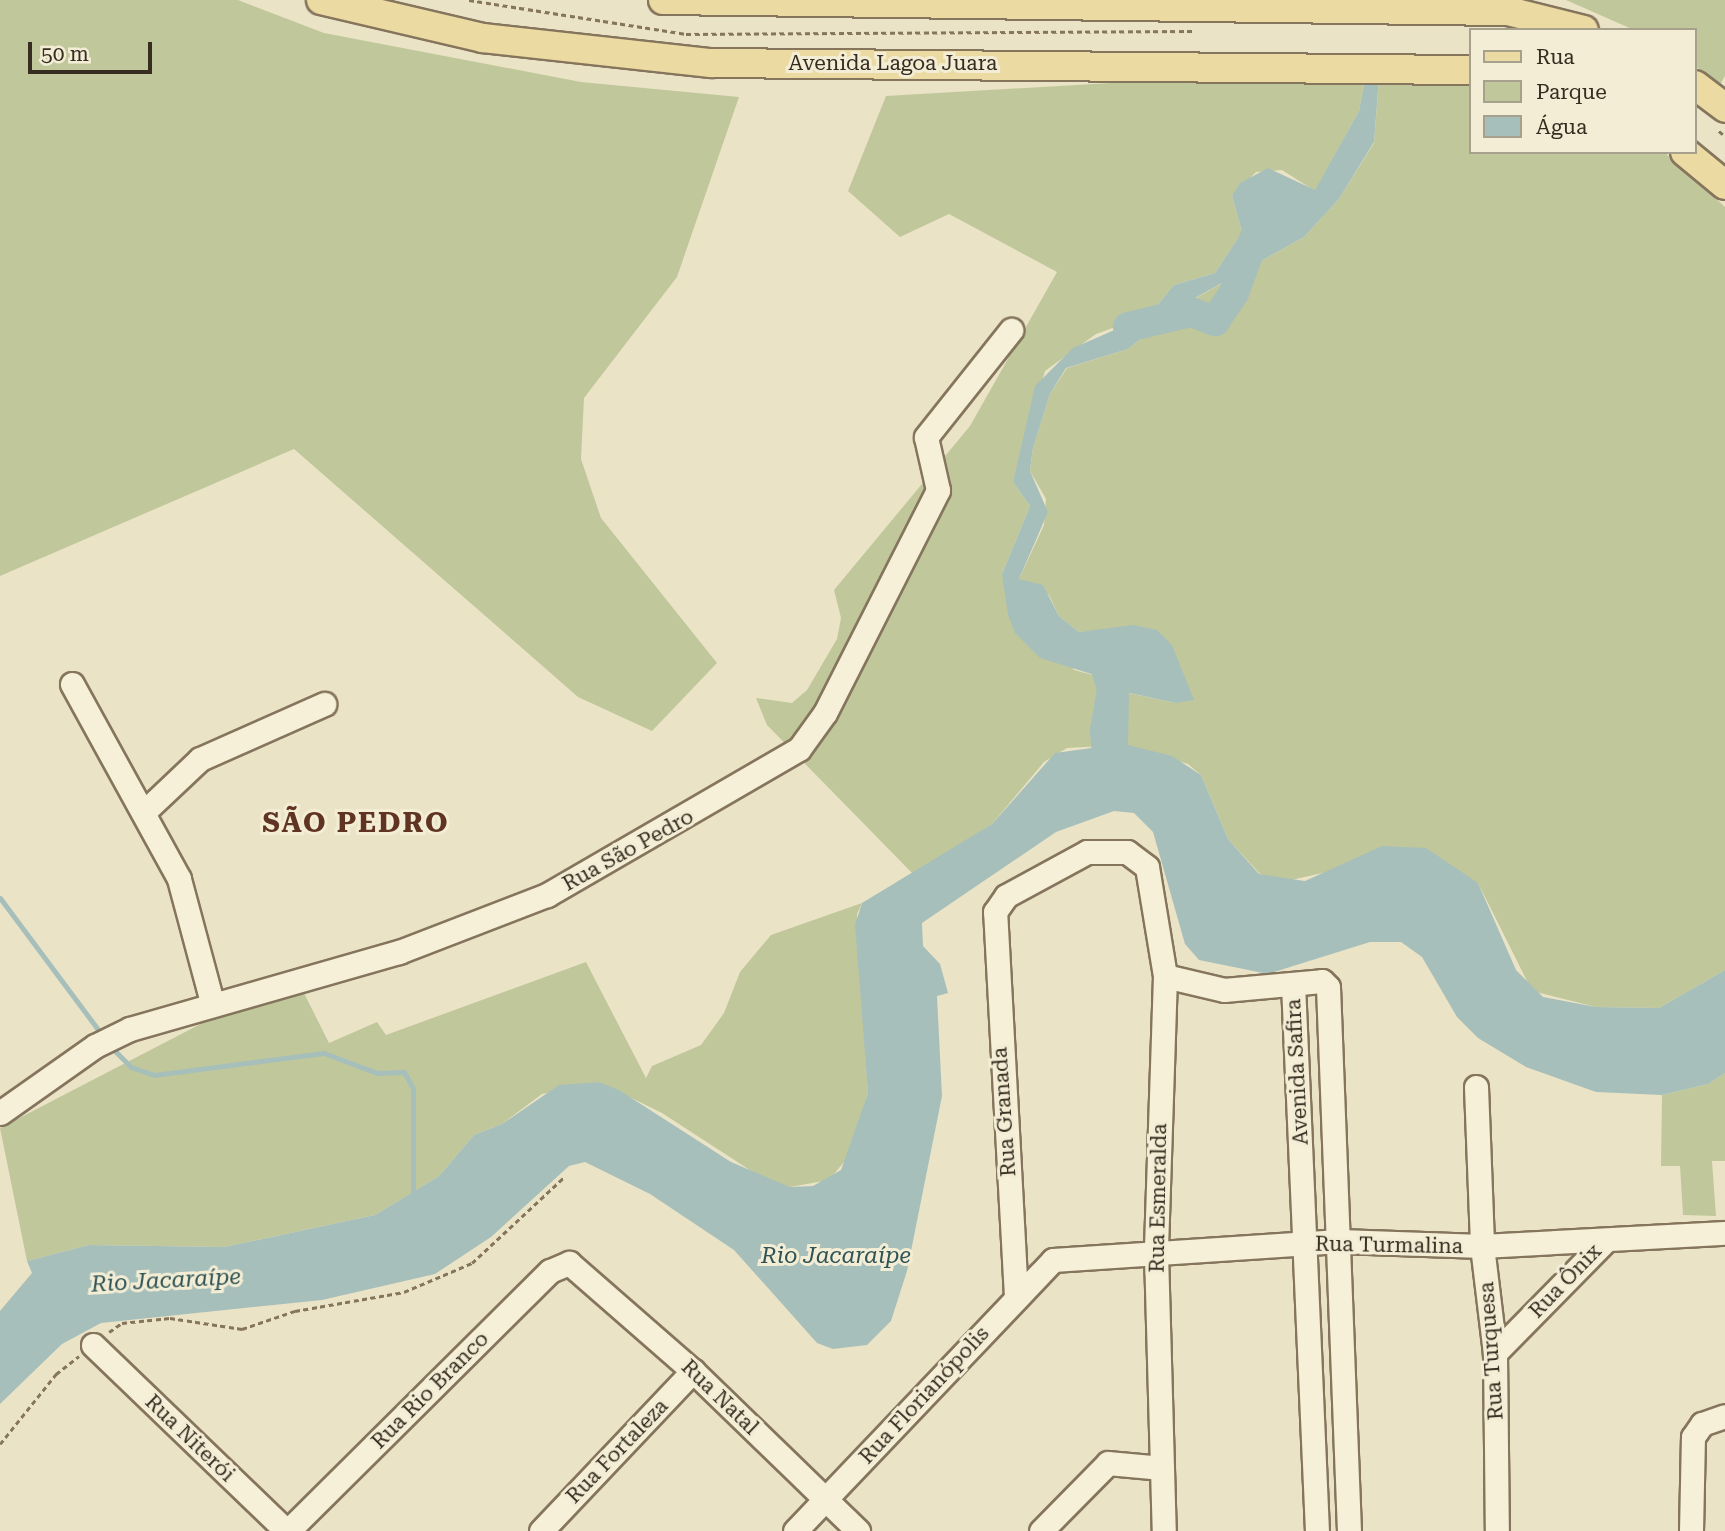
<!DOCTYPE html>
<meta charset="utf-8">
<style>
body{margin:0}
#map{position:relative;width:1725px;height:1531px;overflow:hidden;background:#ebe3c6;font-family:"Roboto Serif",serif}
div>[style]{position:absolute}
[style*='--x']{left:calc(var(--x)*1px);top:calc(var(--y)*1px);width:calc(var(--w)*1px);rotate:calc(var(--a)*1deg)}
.green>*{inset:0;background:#c0c89b}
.water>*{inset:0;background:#a7bfba}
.stream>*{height:5px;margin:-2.5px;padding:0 2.5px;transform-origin:2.5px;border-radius:2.5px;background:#a7bfba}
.river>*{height:30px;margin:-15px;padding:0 15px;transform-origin:15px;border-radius:15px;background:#a7bfba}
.path>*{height:2.5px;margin-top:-1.25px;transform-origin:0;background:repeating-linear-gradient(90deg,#85755d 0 5px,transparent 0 8.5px)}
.roads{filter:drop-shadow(2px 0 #85755d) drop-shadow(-2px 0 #85755d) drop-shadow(0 2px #85755d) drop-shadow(0 -2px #85755d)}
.minor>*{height:23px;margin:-11.5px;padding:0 11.5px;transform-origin:11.5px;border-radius:11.5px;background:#f6f0d9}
.major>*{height:28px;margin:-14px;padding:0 14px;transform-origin:14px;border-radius:14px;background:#ebdaa1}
span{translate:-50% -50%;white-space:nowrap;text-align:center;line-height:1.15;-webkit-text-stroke:6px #f3edd5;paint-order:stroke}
.street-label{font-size:21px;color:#362c20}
.water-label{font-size:23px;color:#305455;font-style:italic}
.district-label{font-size:28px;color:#603422;font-weight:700;letter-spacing:2px}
.legend{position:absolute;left:1469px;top:28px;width:228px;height:126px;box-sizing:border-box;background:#f3edd5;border:2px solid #a7a08d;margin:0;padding:9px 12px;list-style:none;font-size:21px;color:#362c20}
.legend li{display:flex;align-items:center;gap:14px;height:35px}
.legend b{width:35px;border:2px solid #a7a08d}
.scale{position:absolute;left:28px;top:42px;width:124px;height:32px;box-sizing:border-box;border:4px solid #362c20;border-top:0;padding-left:9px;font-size:21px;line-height:24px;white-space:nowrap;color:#362c20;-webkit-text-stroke:5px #f3edd5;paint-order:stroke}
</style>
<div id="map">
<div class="green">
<div style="clip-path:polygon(0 0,238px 0,324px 33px,581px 82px,739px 97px,677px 277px,584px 398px,581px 459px,601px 518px,717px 663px,652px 731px,578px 697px,294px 449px,0 576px)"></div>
<div style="clip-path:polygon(1566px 0,1725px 0,1725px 76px,1720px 85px,1695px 66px,1695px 30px,1634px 30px)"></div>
<div style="clip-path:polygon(1232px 76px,1365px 79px,1359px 111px,1315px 191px,1282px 170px,1256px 172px,1232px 196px,1242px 232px,1215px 273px,1174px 285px,1149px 315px,1096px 334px,1045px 371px,1013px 482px,1030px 506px,1002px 574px,1074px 670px,1104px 678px,1110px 711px,1106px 746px,1067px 748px,1044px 762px,992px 824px,914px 875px,767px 725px,756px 698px,792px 703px,807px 690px,837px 639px,841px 618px,834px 590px,970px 426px,1057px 272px,949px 214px,900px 237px,848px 191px,886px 96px)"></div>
<div style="clip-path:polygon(1379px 78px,1471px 79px,1471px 152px,1664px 152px,1725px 207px,1725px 970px,1659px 1008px,1596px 1007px,1532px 991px,1478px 883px,1327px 872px,1282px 882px,1260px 874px,1228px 839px,1201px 775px,1188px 764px,1128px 746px,1128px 693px,1176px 703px,1104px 630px,1079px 632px,1059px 616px,1049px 595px,1019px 579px,1044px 525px,1046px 499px,1030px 471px,1033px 448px,1050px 394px,1067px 368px,1128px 349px,1189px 302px,1304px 237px,1339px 199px,1374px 143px)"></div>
<div style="clip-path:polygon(862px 903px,857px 914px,868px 1093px,849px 1156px,829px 1180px,790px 1187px,765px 1180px,662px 1113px,599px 1082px,542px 1094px,502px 1124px,474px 1135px,439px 1176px,375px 1215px,224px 1247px,89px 1245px,27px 1261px,0 1128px,214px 1017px,304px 993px,329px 1043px,377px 1022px,386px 1035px,586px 962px,646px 1078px,652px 1066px,701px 1045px,724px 1013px,740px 972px,771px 935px)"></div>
<div style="clip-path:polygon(1725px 1073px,1725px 1161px,1712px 1161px,1716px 1216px,1683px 1215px,1680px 1166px,1661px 1166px,1662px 1095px,1708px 1084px)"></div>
</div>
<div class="water">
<div style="clip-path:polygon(1379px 78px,1374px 142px,1339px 199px,1304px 237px,1188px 302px,1128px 349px,1066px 368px,1050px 394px,1033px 448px,1030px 471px,1048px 512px,1019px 579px,1043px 585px,1059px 616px,1079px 632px,1133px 625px,1157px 630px,1172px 645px,1194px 700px,1176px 703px,1129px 693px,1128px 745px,1172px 756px,1201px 775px,1228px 839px,1259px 874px,1305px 881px,1382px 846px,1426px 848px,1478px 883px,1516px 970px,1543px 997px,1596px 1007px,1659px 1008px,1725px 970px,1725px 1073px,1708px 1084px,1662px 1095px,1596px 1092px,1526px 1067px,1478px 1038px,1457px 1017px,1422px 957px,1401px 942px,1370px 942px,1268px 974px,1199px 960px,1185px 944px,1153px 832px,1134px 813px,1114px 811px,1056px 832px,922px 923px,923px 946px,940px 964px,948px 993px,937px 996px,942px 1096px,907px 1271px,891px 1321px,867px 1345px,833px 1349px,817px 1343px,734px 1250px,650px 1194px,585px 1162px,569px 1166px,491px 1237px,435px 1274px,322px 1300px,101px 1323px,62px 1344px,0 1404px,0 1311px,32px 1273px,27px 1261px,89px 1245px,224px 1247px,375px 1215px,439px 1176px,474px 1135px,502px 1124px,559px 1085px,599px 1082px,619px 1090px,731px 1162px,790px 1187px,813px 1186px,841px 1170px,868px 1093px,855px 925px,862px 903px,992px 824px,1055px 753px,1106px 746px,1104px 678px,1040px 658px,1015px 633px,1008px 615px,1002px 574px,1030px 506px,1013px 482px,1035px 386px,1073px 348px,1149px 315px,1174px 285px,1215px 273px,1242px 232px,1232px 196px,1240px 183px,1268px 168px,1315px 190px,1359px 111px,1365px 79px)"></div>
</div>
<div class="stream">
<div style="--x:0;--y:898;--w:172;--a:53.3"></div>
<div style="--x:111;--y:1047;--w:28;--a:45"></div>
<div style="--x:131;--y:1067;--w:24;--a:19"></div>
<div style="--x:154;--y:1075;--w:171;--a:-7.4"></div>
<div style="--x:324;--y:1053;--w:57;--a:20.7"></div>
<div style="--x:377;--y:1073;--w:27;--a:-2"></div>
<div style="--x:404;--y:1072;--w:18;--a:61"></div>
<div style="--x:413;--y:1088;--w:113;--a:90"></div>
</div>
<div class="river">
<div style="--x:1128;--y:327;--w:65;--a:-13.4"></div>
<div style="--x:1191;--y:312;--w:26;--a:21"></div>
<div style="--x:1215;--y:321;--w:34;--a:-56"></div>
<div style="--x:1234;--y:293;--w:58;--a:-69.7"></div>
<div style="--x:1106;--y:669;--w:21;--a:73"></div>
<div style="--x:1112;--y:689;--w:43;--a:99.5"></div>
<div style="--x:1105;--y:731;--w:50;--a:85.4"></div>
</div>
<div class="path">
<div style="--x:469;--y:0;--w:220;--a:8.9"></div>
<div style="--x:686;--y:34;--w:508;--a:-0.34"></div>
<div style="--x:1719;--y:131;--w:8;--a:40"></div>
<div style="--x:109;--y:1332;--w:16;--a:-35"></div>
<div style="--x:122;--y:1323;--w:48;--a:-5.9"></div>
<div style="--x:170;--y:1318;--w:73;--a:8.7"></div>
<div style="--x:242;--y:1329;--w:56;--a:-18.8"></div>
<div style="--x:295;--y:1311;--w:111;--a:-9.9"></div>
<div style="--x:404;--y:1292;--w:74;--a:-23.1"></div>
<div style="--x:472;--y:1263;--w:125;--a:-43"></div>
<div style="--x:0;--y:1444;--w:90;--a:-51.3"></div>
<div style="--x:56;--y:1374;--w:29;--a:-38"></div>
</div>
<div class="roads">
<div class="minor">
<div style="--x:72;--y:684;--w:222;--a:61.2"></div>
<div style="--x:179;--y:879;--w:127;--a:75"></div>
<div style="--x:144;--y:812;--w:77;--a:-43.4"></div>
<div style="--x:200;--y:759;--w:136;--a:-23.9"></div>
<div style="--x:1165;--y:976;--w:61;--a:13.3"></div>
<div style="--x:1224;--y:990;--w:98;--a:-5.2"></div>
<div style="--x:1322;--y:981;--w:8;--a:45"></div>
<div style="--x:1328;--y:987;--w:544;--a:87.79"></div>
<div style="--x:1293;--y:984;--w:548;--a:87.49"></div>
<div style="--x:1476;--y:1087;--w:159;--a:87.8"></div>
<div style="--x:1482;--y:1246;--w:108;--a:83.1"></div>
<div style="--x:1495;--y:1353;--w:178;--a:89.4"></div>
<div style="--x:0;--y:1113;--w:116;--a:-35.2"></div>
<div style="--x:95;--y:1046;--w:39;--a:-26"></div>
<div style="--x:130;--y:1029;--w:280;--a:-16"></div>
<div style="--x:399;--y:952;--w:159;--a:-21.1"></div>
<div style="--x:547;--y:895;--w:291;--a:-30.1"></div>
<div style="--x:799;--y:749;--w:44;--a:-54.2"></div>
<div style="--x:825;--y:713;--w:250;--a:-63.1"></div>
<div style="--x:938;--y:490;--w:54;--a:-102.8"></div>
<div style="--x:926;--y:437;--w:137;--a:-51.5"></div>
<div style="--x:1016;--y:1297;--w:386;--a:-93.1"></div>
<div style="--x:995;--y:912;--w:19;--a:-55"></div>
<div style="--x:1006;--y:896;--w:92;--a:-28.5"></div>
<div style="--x:1087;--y:852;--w:40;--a:0"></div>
<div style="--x:1127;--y:852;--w:25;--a:37"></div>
<div style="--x:1147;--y:867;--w:110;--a:80.6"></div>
<div style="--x:1165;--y:976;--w:277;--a:91.9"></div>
<div style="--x:1156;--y:1253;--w:278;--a:88.4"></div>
<div style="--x:93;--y:1345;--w:268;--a:43.9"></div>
<div style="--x:1495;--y:1353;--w:158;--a:-45.5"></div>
<div style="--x:288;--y:1531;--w:369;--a:-44.8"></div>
<div style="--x:550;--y:1271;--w:21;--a:-23"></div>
<div style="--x:569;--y:1263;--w:164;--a:41.1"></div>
<div style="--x:693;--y:1371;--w:230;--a:44.1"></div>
<div style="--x:541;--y:1531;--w:221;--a:-46.5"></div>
<div style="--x:795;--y:1531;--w:374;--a:-46.4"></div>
<div style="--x:1053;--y:1260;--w:287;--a:-3.8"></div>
<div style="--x:1339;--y:1241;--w:143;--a:2"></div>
<div style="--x:1482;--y:1246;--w:243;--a:-3.1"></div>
<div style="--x:1041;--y:1531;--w:95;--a:-45.4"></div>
<div style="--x:1108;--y:1463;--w:54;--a:5.3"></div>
<div style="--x:1691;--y:1531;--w:94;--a:-88.8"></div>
<div style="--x:1693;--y:1437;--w:16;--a:-55"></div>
<div style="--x:1702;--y:1424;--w:24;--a:-19"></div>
</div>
<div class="major">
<div style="--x:321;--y:0;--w:166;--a:13.2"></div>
<div style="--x:483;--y:38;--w:229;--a:6.3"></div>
<div style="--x:711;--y:63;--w:760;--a:0.53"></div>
<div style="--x:663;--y:0;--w:845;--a:0.75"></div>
<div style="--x:1508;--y:11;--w:78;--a:14"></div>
<div style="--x:1695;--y:85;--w:38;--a:37"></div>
<div style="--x:1685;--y:152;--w:52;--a:39.5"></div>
</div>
</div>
<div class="street-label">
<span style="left:893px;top:63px">Avenida Lagoa Juara</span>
<span style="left:628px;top:850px;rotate:-29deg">Rua São Pedro</span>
<span style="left:1297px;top:1072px;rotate:-93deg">Avenida Safira</span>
<span style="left:1004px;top:1112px;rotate:-94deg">Rua Granada</span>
<span style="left:1158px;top:1198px;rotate:-89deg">Rua Esmeralda</span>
<span style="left:1389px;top:1245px;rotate:1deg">Rua Turmalina</span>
<span style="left:1565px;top:1281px;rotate:-46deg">Rua Ônix</span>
<span style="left:1491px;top:1351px;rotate:-94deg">Rua Turquesa</span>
<span style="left:430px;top:1390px;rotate:-45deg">Rua Rio Branco</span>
<span style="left:924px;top:1395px;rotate:-47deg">Rua Florianópolis</span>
<span style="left:720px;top:1397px;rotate:44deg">Rua Natal</span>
<span style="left:190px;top:1438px;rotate:44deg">Rua Niterói</span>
<span style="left:617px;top:1451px;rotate:-46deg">Rua Fortaleza</span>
</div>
<div class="water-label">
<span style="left:836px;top:1256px">Rio Jacaraípe</span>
<span style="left:166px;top:1281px;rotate:-3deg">Rio Jacaraípe</span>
</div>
<div class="district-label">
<span style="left:356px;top:823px">SÃO PEDRO</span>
</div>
<ul class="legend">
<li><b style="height:9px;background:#ebdaa1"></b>Rua</li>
<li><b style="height:19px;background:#c0c89b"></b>Parque</li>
<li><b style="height:19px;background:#a7bfba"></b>Água</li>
</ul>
<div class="scale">50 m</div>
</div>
